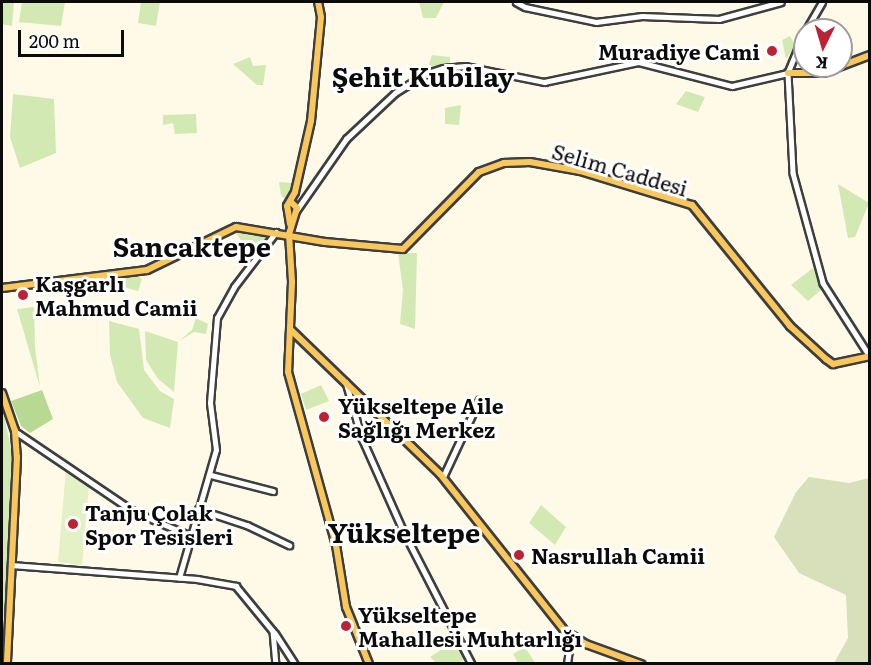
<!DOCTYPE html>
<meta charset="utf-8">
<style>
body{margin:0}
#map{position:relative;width:871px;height:665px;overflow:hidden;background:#fff9e8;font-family:Literata,serif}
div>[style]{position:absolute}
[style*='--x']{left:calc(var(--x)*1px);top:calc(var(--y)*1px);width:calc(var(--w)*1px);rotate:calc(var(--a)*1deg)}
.green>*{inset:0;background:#d3e9b3}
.forest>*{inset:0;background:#b8d992}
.cemetery>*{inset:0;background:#d7dfbb}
.pitch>*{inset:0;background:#e4f0c5}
.roads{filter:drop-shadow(2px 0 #3e3e3e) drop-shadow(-2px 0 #3e3e3e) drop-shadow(0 2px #3e3e3e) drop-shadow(0 -2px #3e3e3e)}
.minor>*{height:4.5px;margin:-2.25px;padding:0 2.25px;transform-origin:2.25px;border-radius:2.25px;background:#fff}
.major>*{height:6px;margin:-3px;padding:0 3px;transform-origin:3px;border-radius:3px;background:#fac75d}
.dots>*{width:16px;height:16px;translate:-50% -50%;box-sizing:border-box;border:3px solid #fff;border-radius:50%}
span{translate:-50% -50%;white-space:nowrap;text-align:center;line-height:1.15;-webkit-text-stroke:6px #fff;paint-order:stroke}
.poi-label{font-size:21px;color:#0b0b0b;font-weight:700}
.right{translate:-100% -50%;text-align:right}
.left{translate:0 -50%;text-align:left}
.street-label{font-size:21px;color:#0b0b0b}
.district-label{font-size:27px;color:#0b0b0b;font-weight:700}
.frame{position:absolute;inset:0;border:3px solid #0b0b0b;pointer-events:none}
.north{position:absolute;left:793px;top:18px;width:60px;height:60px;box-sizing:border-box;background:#fff;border:2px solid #9d9d9d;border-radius:50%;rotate:185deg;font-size:16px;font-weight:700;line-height:24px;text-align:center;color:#0b0b0b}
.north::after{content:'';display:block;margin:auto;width:21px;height:27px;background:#bb2236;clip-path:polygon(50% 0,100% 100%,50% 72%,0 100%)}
.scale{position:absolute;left:18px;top:30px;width:106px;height:27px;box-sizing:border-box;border:3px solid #0b0b0b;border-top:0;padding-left:8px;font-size:18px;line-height:21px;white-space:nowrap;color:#0b0b0b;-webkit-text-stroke:4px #fff;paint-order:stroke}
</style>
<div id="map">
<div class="green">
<div style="clip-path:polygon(2px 2px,14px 2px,12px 26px,2px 24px)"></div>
<div style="clip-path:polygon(22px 2px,65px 2px,61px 26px,19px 22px)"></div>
<div style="clip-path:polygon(141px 2px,160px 2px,156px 26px,138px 23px)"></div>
<div style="clip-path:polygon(419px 2px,444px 2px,436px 18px,423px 18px)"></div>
<div style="clip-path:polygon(790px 36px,795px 45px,786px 59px,782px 40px)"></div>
<div style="clip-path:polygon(432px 55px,450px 57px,450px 62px,427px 70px)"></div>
<div style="clip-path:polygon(250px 57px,253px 66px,266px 65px,263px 85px,257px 85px,233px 64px)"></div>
<div style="clip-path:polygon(686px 91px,705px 97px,698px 112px,676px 104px)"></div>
<div style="clip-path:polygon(13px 94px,54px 99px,56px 153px,20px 168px,10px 137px)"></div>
<div style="clip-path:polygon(461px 105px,459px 125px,445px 124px,445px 108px)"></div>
<div style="clip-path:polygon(196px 114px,197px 133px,175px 134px,173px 123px,163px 125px,163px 115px)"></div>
<div style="clip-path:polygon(279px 182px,293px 183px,287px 201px,281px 195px)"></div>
<div style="clip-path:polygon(838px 184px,869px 203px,855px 237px,848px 238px)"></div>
<div style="clip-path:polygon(245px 232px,246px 235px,266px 237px,264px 245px,252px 242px,245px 246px,236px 233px)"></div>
<div style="clip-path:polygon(398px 253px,417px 253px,415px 329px,400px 324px,403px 290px)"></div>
<div style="clip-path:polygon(813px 268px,821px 290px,808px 301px,791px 285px)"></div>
<div style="clip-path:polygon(136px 275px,142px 279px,138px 291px,100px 281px)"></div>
<div style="clip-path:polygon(34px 307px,35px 347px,40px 387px,17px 309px)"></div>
<div style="clip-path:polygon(196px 318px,208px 324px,206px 334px,194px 332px,179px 341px,192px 330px)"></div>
<div style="clip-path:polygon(109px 321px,139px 329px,144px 370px,160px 391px,174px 399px,170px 428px,143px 418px,117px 382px,110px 355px)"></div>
<div style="clip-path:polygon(145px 331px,178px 342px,174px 392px,158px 379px,146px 360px)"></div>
<div style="clip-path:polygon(321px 385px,329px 401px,306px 410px,301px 394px)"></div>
<div style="clip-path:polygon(2px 405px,13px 459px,2px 662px)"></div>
<div style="clip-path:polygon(541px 505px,566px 527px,555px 545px,529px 523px)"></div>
<div style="clip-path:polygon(457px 640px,466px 659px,458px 663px,436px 663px,430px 657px)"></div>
<div style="clip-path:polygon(525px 647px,535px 663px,518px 663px,513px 654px)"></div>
</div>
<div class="forest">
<div style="clip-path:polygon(42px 390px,53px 419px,30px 433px,21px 426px,11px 401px)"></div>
</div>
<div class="cemetery">
<div style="clip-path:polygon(809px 477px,849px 483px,869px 478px,869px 663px,834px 663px,848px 638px,846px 595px,799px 573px,774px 537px,796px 492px)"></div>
</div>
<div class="pitch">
<div style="clip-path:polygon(66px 469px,89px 486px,82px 565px,58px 562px)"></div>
</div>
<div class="roads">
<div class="minor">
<div style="--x:516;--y:2;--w:10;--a:29"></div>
<div style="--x:525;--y:7;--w:73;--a:11.9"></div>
<div style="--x:596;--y:22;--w:46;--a:-7.4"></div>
<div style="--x:642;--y:16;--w:77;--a:2.2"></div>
<div style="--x:719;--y:19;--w:64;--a:-15.3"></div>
<div style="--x:806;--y:30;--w:32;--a:-60"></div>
<div style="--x:805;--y:32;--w:44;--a:112.5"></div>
<div style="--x:788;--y:73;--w:100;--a:87.1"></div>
<div style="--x:793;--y:173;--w:114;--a:74.7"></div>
<div style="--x:823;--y:283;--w:85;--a:57.4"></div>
<div style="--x:296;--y:211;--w:88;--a:-55.2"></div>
<div style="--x:346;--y:139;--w:67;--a:-43.2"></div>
<div style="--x:395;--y:93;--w:36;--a:-32"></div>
<div style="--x:425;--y:74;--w:19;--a:-18"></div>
<div style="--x:443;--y:68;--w:22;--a:-5"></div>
<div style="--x:465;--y:66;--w:81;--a:11.4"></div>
<div style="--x:544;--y:82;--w:97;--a:-11.9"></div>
<div style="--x:639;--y:62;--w:96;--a:14.5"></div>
<div style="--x:732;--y:86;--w:57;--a:-13.1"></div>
<div style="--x:346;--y:382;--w:58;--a:74.1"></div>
<div style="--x:362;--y:438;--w:101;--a:66"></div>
<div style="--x:403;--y:530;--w:151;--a:62.8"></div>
<div style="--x:15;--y:431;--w:143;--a:34.1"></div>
<div style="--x:133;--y:511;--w:61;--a:23.2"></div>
<div style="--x:211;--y:475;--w:64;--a:14.5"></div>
<div style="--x:443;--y:477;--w:85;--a:-64.9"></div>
<div style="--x:198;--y:509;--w:52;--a:18.1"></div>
<div style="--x:247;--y:525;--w:47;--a:25.5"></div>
<div style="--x:11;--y:565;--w:187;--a:4.3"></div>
<div style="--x:197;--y:579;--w:40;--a:10"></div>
<div style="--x:236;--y:586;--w:58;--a:50.6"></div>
<div style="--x:273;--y:631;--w:33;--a:85"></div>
<div style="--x:179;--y:578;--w:133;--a:-73.9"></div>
<div style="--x:216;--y:450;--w:47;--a:-97.3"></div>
<div style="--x:210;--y:403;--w:85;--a:-85.3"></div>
<div style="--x:217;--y:318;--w:35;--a:-61"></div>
<div style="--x:234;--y:287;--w:69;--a:-52.6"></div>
<div style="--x:275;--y:633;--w:37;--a:57"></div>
<div style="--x:567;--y:664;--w:28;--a:-82"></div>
</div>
<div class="major">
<div style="--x:788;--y:73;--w:35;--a:0"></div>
<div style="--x:823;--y:73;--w:50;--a:-21"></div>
<div style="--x:291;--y:202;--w:8;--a:45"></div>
<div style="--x:297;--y:208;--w:27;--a:107"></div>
<div style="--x:289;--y:234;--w:48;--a:86.4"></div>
<div style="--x:292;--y:282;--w:90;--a:92.5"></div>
<div style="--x:288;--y:372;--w:180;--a:74.5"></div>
<div style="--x:336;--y:545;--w:63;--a:80.8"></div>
<div style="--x:346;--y:607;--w:61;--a:68"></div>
<div style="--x:290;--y:224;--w:18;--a:-99"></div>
<div style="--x:287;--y:206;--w:16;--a:-60"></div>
<div style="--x:295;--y:192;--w:73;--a:-77.3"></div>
<div style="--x:311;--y:121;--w:104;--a:-84.5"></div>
<div style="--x:321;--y:17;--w:15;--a:-101"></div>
<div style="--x:2;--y:288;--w:146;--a:-7.1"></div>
<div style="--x:147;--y:270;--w:99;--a:-25.8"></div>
<div style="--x:236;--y:227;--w:90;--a:9.6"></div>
<div style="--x:325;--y:242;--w:78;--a:5.1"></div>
<div style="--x:403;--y:249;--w:108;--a:-45.4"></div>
<div style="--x:479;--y:172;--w:27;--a:-20"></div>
<div style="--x:504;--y:163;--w:26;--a:-2"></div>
<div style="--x:530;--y:162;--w:51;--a:10.2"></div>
<div style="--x:580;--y:171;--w:117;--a:16.9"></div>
<div style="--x:692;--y:205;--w:156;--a:51"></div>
<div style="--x:790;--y:326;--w:49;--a:42.5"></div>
<div style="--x:826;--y:359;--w:9;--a:36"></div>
<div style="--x:833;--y:364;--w:38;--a:-12"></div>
<div style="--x:291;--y:330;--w:207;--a:44"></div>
<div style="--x:440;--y:474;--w:201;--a:51.5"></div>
<div style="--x:565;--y:631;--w:25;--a:32"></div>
<div style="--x:586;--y:644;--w:59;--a:20"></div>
<div style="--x:2;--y:393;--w:40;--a:71.1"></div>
<div style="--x:15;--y:431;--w:26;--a:86"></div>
<div style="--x:17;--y:457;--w:207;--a:92.8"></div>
</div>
</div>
<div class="dots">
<div style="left:772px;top:51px;background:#bb2236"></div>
<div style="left:23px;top:295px;background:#bb2236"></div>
<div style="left:324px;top:417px;background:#bb2236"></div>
<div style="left:73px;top:524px;background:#bb2236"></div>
<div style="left:519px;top:555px;background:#bb2236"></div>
<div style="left:346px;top:626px;background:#bb2236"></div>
</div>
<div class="poi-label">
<span class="right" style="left:760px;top:51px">Muradiye Cami</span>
<span class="left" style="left:35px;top:295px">Kaşgarlı<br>Mahmud Camii</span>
<span class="left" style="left:338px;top:417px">Yükseltepe Aile<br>Sağlığı Merkez</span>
<span class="left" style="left:85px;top:524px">Tanju Çolak<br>Spor Tesisleri</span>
<span class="left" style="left:531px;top:555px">Nasrullah Camii</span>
<span class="left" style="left:358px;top:626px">Yükseltepe<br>Mahallesi Muhtarlığı</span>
</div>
<div class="street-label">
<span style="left:620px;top:169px;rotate:16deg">Selim Caddesi</span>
</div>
<div class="district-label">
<span style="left:423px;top:76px">Şehit Kubilay</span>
<span style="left:192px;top:246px">Sancaktepe</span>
<span style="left:404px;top:532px">Yükseltepe</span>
</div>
<div class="frame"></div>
<div class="north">K</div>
<div class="scale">200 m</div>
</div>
